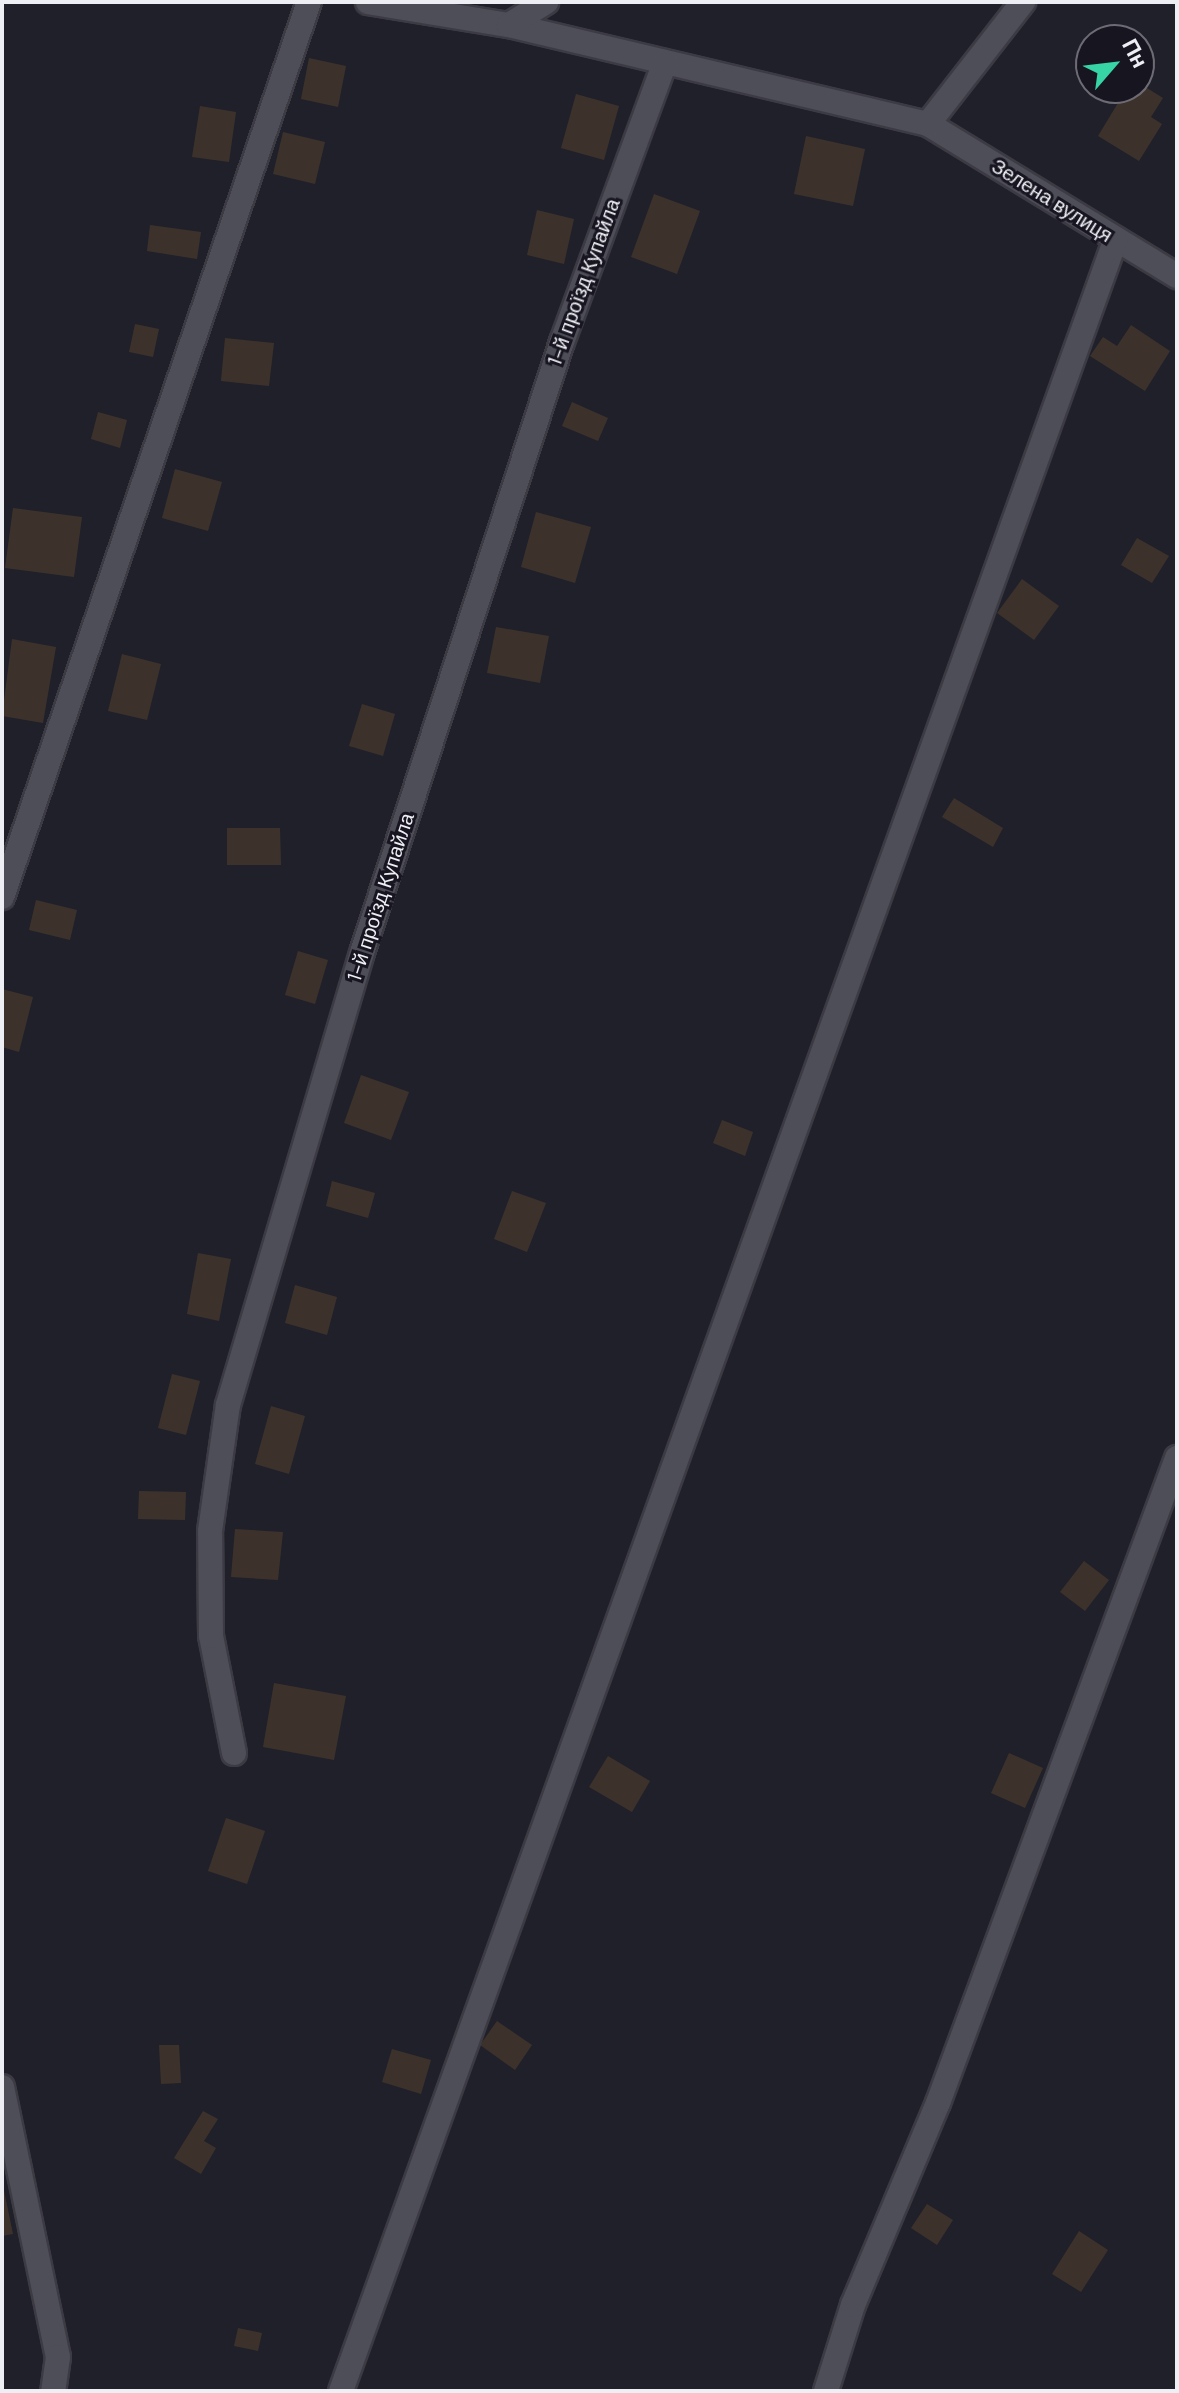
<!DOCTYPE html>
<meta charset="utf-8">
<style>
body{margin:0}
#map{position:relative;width:1179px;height:2393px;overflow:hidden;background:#20202a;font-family:"DM Sans",sans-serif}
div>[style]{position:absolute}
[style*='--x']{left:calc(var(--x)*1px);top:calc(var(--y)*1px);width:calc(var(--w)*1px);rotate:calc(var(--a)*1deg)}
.building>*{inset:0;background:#3c322b}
.roads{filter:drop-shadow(2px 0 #3c3b44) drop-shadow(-2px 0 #3c3b44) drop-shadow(0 2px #3c3b44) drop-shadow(0 -2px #3c3b44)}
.street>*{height:24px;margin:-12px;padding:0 12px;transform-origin:12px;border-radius:12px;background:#4e4e59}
span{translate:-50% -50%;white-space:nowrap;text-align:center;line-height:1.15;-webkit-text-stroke:6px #171620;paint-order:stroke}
.street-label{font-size:20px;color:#eeeef5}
.frame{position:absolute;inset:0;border:4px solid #eeeef5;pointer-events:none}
.north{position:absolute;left:1075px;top:24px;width:80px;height:80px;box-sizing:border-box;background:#171620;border:2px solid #6d6c75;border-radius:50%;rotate:62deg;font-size:22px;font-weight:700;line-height:32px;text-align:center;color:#eeeef5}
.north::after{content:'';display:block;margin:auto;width:28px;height:36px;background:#37d4a6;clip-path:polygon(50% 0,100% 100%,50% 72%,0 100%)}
</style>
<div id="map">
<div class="building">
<div style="clip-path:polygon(309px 58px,346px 66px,338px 107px,301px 99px)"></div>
<div style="clip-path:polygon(1139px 83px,1163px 98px,1151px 117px,1162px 124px,1139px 161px,1098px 136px,1127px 88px,1139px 88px)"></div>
<div style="clip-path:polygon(576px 94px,619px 106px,604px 160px,561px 148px)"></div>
<div style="clip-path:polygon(200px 106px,236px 112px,229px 162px,192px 157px)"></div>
<div style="clip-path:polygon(283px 132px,325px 142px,315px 184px,273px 174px)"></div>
<div style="clip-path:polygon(806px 136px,865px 149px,853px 206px,794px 194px)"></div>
<div style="clip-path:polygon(654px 194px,700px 211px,677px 274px,631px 257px)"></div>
<div style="clip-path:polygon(537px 210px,574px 219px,564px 264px,527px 255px)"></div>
<div style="clip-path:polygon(150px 225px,201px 232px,197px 259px,147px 251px)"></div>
<div style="clip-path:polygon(135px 324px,159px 329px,153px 357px,129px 352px)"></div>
<div style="clip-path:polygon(1131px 325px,1170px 351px,1145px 391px,1090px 356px,1103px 337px,1117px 346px)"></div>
<div style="clip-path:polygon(225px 338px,274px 343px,269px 386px,221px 381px)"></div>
<div style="clip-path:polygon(572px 402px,608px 418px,598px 441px,562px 426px)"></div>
<div style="clip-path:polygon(98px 412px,127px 420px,120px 448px,91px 439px)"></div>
<div style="clip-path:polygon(175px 469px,222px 482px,208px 531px,162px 518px)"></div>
<div style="clip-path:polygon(13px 508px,82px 517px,74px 577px,5px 568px)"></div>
<div style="clip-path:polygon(536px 512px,591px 527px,575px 583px,521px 567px)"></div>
<div style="clip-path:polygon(1137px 538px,1169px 556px,1152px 583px,1121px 565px)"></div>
<div style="clip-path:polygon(1022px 579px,1059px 606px,1034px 640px,997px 613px)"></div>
<div style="clip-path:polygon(496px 627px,549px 636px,540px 683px,487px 673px)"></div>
<div style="clip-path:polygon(12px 639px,56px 647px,43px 723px,2px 716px)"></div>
<div style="clip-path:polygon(122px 654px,161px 664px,147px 720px,108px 711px)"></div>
<div style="clip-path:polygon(362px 704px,395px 714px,383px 756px,349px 746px)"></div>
<div style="clip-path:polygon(954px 798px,1003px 828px,993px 847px,942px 817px)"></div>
<div style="clip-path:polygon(227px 828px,280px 828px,281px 865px,227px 865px)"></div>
<div style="clip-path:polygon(36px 900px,77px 910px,70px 940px,29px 930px)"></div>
<div style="clip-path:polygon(298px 951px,328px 960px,315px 1004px,285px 995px)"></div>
<div style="clip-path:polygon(2px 989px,33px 997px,19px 1052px,2px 1047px)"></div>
<div style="clip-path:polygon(361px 1075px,409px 1092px,391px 1140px,344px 1123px)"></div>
<div style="clip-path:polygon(722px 1120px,753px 1132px,745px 1156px,713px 1143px)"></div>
<div style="clip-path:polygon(332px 1181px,375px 1193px,368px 1218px,326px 1206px)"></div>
<div style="clip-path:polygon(512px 1191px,546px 1203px,527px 1252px,494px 1239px)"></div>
<div style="clip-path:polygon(198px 1253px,231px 1259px,219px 1321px,187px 1314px)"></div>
<div style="clip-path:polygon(295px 1285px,337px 1297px,327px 1335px,285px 1323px)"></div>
<div style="clip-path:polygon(172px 1374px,200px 1381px,186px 1435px,158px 1428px)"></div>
<div style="clip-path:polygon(271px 1406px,305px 1416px,289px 1474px,255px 1464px)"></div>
<div style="clip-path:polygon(139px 1491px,186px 1492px,185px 1520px,138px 1519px)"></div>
<div style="clip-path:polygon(235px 1529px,283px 1532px,278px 1580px,231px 1577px)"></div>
<div style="clip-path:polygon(1084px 1561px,1109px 1580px,1085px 1611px,1060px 1592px)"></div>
<div style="clip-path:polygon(274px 1683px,346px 1696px,334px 1760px,263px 1747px)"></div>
<div style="clip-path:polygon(1009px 1753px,1043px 1768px,1025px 1808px,991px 1793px)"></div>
<div style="clip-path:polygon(608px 1756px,650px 1781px,632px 1812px,589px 1787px)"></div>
<div style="clip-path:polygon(226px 1818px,265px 1831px,247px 1884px,208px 1871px)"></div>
<div style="clip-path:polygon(497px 2021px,532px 2045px,515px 2070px,480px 2045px)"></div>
<div style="clip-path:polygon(159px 2045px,179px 2045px,181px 2083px,161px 2084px)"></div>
<div style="clip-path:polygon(392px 2049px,431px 2060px,421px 2094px,382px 2082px)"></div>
<div style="clip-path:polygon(203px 2111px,218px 2119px,204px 2141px,216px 2148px,201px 2174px,174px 2158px)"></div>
<div style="clip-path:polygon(2px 2181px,13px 2234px,2px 2236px)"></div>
<div style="clip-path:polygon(927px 2204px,953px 2220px,937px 2245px,911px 2228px)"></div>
<div style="clip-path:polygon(1079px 2231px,1108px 2250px,1081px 2292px,1052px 2274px)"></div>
<div style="clip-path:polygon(238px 2328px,262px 2333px,258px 2351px,234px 2346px)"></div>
</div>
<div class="roads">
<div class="street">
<div style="--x:368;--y:2;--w:143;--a:9.3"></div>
<div style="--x:509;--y:25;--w:431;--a:13.3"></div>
<div style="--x:928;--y:124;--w:292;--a:31.4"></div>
<div style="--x:509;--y:25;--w:44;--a:-31.9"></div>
<div style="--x:928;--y:124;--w:155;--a:-52.1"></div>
<div style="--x:2;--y:897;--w:946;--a:-71.07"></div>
<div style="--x:234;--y:1753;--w:119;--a:-101.1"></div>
<div style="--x:211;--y:1636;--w:105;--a:-90.5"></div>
<div style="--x:210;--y:1531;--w:127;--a:-81.9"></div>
<div style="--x:228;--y:1405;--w:471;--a:-73.5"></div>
<div style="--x:362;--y:953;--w:643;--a:-71.88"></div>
<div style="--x:562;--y:342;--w:298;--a:-69.8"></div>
<div style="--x:2;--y:2087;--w:276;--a:78.3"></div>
<div style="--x:58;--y:2357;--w:34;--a:98"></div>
<div style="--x:341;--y:2391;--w:2285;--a:-70.2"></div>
<div style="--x:826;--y:2391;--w:90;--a:-72.6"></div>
<div style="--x:853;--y:2305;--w:219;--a:-67.2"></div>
<div style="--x:938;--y:2103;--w:688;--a:-69.67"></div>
</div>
</div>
<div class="street-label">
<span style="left:1052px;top:201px;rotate:32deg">Зелена вулиця</span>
<span style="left:584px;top:282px;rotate:-70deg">1-й проїзд Купайла</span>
<span style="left:381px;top:897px;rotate:-72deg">1-й проїзд Купайла</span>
</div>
<div class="frame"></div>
<div class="north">Пн</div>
</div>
